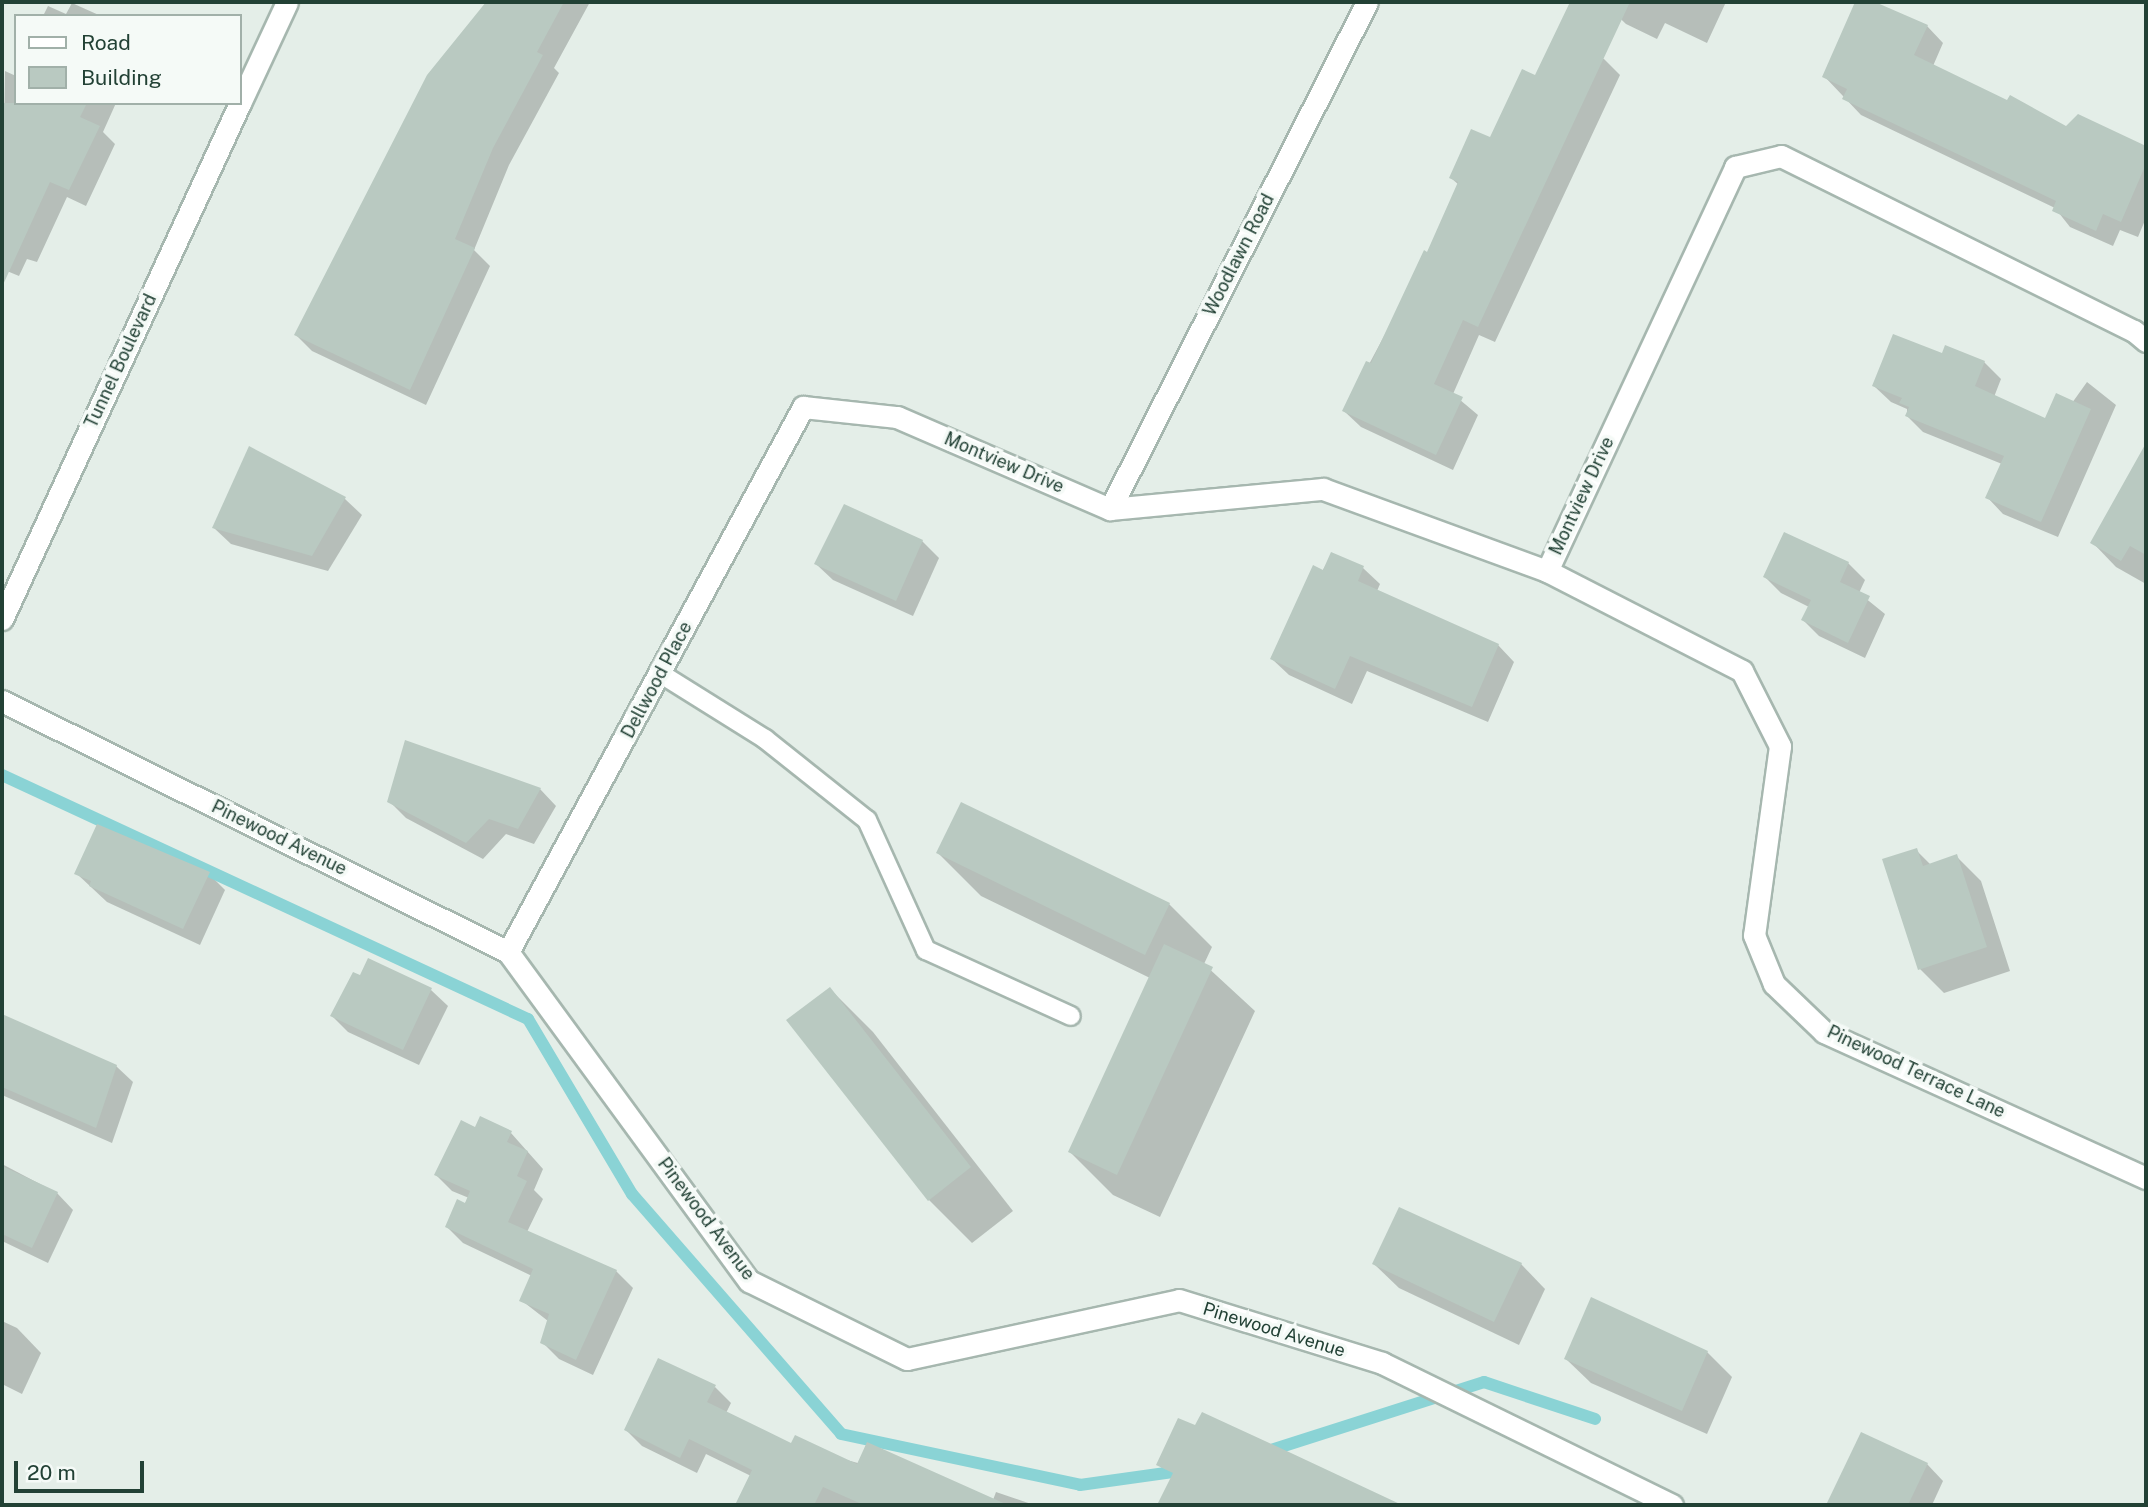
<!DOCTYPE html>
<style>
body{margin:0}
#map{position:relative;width:2148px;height:1507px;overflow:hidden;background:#e4eee8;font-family:"Public Sans",sans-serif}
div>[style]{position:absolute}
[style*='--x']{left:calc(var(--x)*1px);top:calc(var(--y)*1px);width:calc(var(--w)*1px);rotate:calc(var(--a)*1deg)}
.shadow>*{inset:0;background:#0003}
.stream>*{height:12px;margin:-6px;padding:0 6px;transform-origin:6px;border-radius:6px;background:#8ad3d5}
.building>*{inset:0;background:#b9c9c1}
.roads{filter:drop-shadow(2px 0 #a6b7af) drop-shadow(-2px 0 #a6b7af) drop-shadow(0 2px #a6b7af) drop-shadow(0 -2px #a6b7af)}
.service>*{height:18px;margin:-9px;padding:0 9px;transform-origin:9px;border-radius:9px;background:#fff}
.minor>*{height:21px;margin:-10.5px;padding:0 10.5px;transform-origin:10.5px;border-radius:10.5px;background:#fff}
.tertiary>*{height:21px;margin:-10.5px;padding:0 10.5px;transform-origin:10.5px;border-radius:10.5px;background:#fff}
span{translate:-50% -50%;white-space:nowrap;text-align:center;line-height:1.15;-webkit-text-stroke:7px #f5faf7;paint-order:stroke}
.street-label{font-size:18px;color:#224135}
.frame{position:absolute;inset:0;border:4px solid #224135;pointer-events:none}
.legend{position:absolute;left:14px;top:14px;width:228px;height:91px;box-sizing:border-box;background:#f5faf7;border:2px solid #a1b0a9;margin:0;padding:9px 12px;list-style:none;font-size:21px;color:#224135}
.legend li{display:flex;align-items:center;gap:14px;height:35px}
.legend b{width:35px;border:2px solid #a1b0a9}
.scale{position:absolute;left:14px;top:1461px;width:130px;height:32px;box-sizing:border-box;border:4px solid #224135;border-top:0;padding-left:9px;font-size:21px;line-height:24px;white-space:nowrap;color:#224135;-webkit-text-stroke:5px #f5faf7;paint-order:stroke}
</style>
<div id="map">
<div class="shadow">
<div style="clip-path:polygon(488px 2px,590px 2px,554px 68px,559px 73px,509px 165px,474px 250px,490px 266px,426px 405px,312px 351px,296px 335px,428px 76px)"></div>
<div style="clip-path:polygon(1603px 2px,1726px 2px,1707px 43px,1665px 23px,1657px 39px,1626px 24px)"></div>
<div style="clip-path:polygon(1857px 2px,1871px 2px,1927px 26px,1943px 43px,1933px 66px,2066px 129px,2078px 116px,2146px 148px,2146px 218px,2138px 237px,2120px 230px,2113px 246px,2070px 227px,2055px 208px,1861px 115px,1824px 76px)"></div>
<div style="clip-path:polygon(72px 3px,101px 16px,43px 16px,48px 6px,66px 14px)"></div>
<div style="clip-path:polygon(1555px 37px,1604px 59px,1620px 75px,1495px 342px,1479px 335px,1453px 394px,1478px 415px,1453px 470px,1361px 427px,1344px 411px,1428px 254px,1459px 185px,1451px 178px,1491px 140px,1536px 78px)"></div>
<div style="clip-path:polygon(5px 71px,16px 76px,16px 103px,116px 103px,103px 132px,115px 144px,86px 206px,67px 197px,37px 262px,27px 259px,19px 276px,2px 269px)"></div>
<div style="clip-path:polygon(1946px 347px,1984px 362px,2001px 379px,1994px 397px,2052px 431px,2087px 382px,2116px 405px,2058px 537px,2003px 514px,1987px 497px,2002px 464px,1923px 432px,1907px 416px,1907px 409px,1891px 402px,1874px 386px,1943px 355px)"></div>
<div style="clip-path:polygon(250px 449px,345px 499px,362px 515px,328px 571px,231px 544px,214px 528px)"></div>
<div style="clip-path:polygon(2146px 490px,2146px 584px,2116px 567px,2092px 542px)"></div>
<div style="clip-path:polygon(922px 541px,939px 558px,913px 616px,833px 580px,816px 564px)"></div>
<div style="clip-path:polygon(1332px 554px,1363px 568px,1380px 584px,1377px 591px,1498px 645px,1514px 662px,1488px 722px,1367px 671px,1352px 704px,1289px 675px,1272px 659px)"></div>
<div style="clip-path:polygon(1848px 563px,1865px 580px,1859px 593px,1885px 614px,1865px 658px,1819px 636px,1803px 620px,1809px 607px,1781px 593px,1765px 577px)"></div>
<div style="clip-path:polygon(540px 789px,556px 806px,534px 844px,506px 834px,483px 859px,406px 818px,389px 801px)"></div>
<div style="clip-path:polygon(1916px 850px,1931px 865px,1956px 856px,1981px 881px,2010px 971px,1944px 993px,1920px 969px)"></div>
<div style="clip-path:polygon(938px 853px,1169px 904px,1212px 947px,1204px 964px,1255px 1011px,1160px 1217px,1113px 1195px,1070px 1152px,1150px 978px,981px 896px)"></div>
<div style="clip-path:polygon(76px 873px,209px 874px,225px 890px,200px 945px,107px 902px)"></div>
<div style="clip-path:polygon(830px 989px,873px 1032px,1013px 1211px,972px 1243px,929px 1200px,788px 1021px)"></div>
<div style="clip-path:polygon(431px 990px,448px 1006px,419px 1065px,348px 1032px,332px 1016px)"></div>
<div style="clip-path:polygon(9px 1019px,116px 1066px,133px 1082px,112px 1143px,2px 1095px,2px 1035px)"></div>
<div style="clip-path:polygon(476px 1129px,511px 1133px,543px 1169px,534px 1190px,543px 1199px,527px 1232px,616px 1271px,633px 1288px,593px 1375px,559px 1359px,542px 1342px,548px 1321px,521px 1300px,532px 1276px,463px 1243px,447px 1227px,469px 1198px,452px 1191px,436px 1175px)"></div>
<div style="clip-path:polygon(2px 1164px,57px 1193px,73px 1210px,48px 1263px,2px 1241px)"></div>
<div style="clip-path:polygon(1374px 1264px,1521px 1264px,1545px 1289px,1519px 1345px,1399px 1288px)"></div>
<div style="clip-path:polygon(2px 1321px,17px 1328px,41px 1353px,22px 1394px,2px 1384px)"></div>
<div style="clip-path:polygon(1707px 1352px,1732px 1377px,1707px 1434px,1591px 1383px,1566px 1359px)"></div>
<div style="clip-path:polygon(715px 1387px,731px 1403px,726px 1413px,792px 1445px,993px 1500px,996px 1492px,1034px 1505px,751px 1505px,741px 1496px,751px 1476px,706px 1454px,697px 1473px,642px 1446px,626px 1430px)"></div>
<div style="clip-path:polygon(1158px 1464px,1373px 1493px,1385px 1505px,1159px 1505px,1172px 1478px)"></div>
<div style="clip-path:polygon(1927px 1464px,1943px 1481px,1932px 1505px,1846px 1505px,1834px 1493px)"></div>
</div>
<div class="stream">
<div style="--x:2;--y:775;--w:580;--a:24.89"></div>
<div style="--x:528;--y:1019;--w:204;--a:59.3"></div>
<div style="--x:632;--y:1194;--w:318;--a:48.9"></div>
<div style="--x:841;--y:1434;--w:244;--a:12"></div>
<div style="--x:1080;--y:1485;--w:108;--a:-8"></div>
<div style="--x:1265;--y:1452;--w:230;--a:-17.7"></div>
<div style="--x:1484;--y:1382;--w:117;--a:18.4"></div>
</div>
<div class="building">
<div style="clip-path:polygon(486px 2px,564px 2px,537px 52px,543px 55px,493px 148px,455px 239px,475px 248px,410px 390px,294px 335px,427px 75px)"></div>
<div style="clip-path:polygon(1570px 2px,1630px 2px,1478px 327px,1463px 320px,1434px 384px,1463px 397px,1436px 455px,1342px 411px,1366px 361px,1371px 363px,1424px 250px,1427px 252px,1458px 182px,1449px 178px,1471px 129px,1490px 137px,1522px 69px,1535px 75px)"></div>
<div style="clip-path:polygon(1855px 2px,1875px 2px,1928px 25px,1914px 55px,2007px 100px,2010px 95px,2066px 126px,2078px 114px,2146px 146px,2146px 164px,2121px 222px,2103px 214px,2096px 231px,2052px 211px,2056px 201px,1842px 99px,1847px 89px,1822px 77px)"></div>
<div style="clip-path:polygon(2px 103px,87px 103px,80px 117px,100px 126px,69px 190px,50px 182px,2px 287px)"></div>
<div style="clip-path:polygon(1893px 334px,1942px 353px,1945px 345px,1985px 361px,1975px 386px,2045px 418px,2056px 393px,2091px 409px,2041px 522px,1985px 498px,2004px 456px,1905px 416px,1909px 407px,1899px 403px,1902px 398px,1872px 386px)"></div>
<div style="clip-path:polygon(2146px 443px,2146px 555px,2130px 546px,2121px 561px,2090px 543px)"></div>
<div style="clip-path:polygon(249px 446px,346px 497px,312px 556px,212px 528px)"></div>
<div style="clip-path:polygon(844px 504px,923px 540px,896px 601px,814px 564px)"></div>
<div style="clip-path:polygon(1784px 532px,1849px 562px,1840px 582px,1870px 596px,1848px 643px,1801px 620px,1811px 600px,1763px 577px)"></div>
<div style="clip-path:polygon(1331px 552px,1364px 566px,1358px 581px,1499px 644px,1472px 707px,1350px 656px,1335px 689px,1270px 659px,1313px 565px,1323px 570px)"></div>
<div style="clip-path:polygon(405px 740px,541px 788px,518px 829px,489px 819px,466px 843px,387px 802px)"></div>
<div style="clip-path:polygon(961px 802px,1170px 903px,1145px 955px,936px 853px)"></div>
<div style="clip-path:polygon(97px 824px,210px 872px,183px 929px,89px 886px,91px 881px,74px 874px)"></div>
<div style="clip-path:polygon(1917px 848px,1923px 866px,1957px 854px,1987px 947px,1918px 970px,1882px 859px)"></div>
<div style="clip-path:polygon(1164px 944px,1213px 967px,1117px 1175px,1068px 1152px)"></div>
<div style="clip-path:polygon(368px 958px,432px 988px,403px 1050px,330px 1016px,353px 972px,360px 975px)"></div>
<div style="clip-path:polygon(830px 987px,971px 1167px,928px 1201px,786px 1020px)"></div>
<div style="clip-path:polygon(2px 1014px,117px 1065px,96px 1128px,2px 1087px)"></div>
<div style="clip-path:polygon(480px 1116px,512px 1131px,507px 1142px,528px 1151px,517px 1176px,527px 1181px,508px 1222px,617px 1270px,576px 1360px,540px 1343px,549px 1314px,519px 1301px,533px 1269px,445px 1227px,457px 1199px,465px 1203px,470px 1191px,434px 1175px,461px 1120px,475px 1127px)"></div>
<div style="clip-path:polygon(2px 1166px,58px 1192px,32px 1248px,2px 1234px)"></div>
<div style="clip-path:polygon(1399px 1207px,1522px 1263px,1494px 1322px,1372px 1264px)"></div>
<div style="clip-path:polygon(1591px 1297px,1708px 1351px,1682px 1411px,1564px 1359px)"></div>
<div style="clip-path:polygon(658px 1358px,716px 1385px,707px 1402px,791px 1443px,795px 1435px,857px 1464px,867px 1442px,1008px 1505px,864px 1505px,823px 1487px,814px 1505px,735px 1505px,752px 1470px,689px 1439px,680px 1458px,624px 1430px)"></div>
<div style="clip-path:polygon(1202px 1412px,1291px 1453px,1402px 1505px,1157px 1505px,1173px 1473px,1156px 1465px,1178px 1418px,1195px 1425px)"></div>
<div style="clip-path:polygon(1861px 1432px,1928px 1463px,1908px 1505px,1826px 1505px)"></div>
</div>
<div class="roads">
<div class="service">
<div style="--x:661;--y:674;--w:123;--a:32"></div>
<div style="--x:765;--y:739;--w:130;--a:38.5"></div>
<div style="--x:867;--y:820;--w:143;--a:65.6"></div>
<div style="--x:926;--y:950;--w:159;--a:24.5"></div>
</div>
<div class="minor">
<div style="--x:1110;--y:509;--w:568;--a:-63.12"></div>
<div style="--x:1547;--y:571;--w:446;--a:-65"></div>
<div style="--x:1735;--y:167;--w:47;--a:-13.4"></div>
<div style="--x:1781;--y:156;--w:394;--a:26.4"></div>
<div style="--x:2134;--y:331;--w:16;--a:40"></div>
<div style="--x:2;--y:701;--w:565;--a:26.38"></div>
<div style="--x:508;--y:952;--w:408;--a:53.8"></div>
<div style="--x:749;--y:1281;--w:176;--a:26.3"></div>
<div style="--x:907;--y:1359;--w:278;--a:-12.2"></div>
<div style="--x:1179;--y:1300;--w:213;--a:17.2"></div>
<div style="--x:1382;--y:1363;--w:323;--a:26.1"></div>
<div style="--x:508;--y:952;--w:620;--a:-61.57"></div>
<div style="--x:803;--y:407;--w:95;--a:6.1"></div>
<div style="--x:897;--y:417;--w:232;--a:23.4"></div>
<div style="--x:1110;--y:509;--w:214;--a:-5.4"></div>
<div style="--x:1323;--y:489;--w:239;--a:20.1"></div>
<div style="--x:1547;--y:571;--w:219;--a:27.1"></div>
<div style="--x:1742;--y:671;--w:84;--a:63.1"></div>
<div style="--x:1780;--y:746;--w:191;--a:97.8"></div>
<div style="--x:1754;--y:935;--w:53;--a:67.8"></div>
<div style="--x:1774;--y:984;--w:69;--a:43.8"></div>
<div style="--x:1824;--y:1032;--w:354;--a:24.4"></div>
</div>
<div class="tertiary">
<div style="--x:240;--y:103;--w:111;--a:-65"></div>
<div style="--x:2;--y:619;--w:568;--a:-65.24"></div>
</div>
</div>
<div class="street-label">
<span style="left:1239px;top:255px;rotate:-63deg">Woodlawn Road</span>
<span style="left:121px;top:361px;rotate:-65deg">Tunnel Boulevard</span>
<span style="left:1004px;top:463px;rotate:23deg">Montview Drive</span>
<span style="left:1582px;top:496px;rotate:-65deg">Montview Drive</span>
<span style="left:657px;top:680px;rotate:-62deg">Dellwood Place</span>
<span style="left:279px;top:838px;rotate:26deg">Pinewood Avenue</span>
<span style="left:1916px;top:1072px;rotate:25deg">Pinewood Terrace Lane</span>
<span style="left:706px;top:1219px;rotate:53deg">Pinewood Avenue</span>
<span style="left:1274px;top:1330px;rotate:17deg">Pinewood Avenue</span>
</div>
<div class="frame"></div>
<ul class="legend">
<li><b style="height:9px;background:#fff"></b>Road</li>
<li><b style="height:19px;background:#b9c9c1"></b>Building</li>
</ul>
<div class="scale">20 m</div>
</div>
